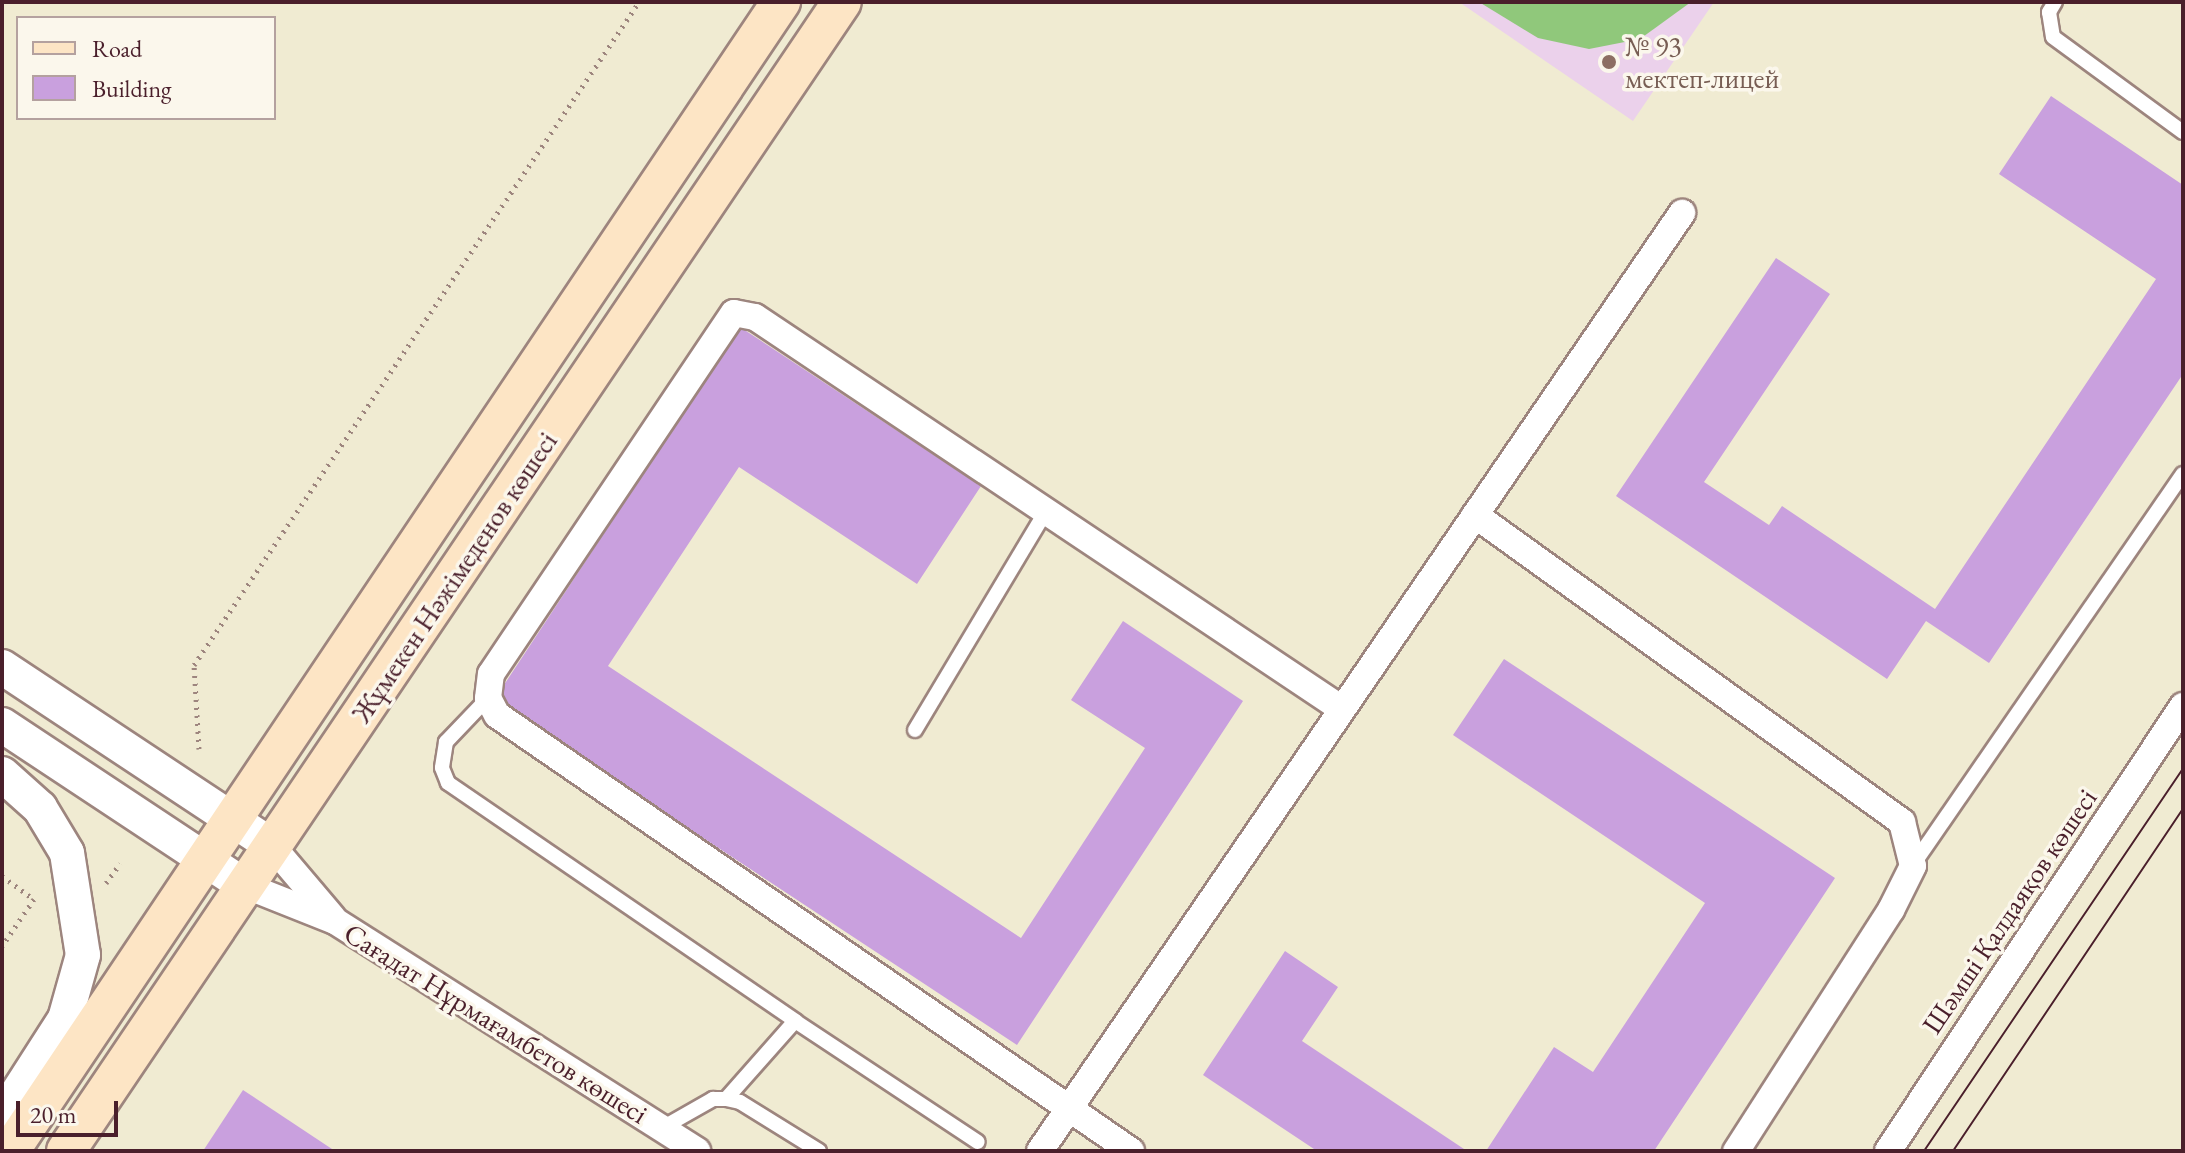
<!DOCTYPE html>
<meta charset="utf-8">
<style>
body{margin:0}
#map{position:relative;width:2185px;height:1153px;overflow:hidden;background:#f0ebd2;font-family:"EB Garamond",serif}
div>[style]{position:absolute}
[style*='--x']{left:calc(var(--x)*1px);top:calc(var(--y)*1px);width:calc(var(--w)*1px);rotate:calc(var(--a)*1deg)}
.built>*{inset:0;background:#ebd1eb}
.green>*{inset:0;background:#90c87b}
.building>*{inset:0;background:#c9a0de}
.path>*{height:5px;margin-top:-2.5px;transform-origin:0;background:repeating-linear-gradient(90deg,#9d857e 0 2px,transparent 0 8px)}
.roads{filter:drop-shadow(2px 0 #9d857e) drop-shadow(-2px 0 #9d857e) drop-shadow(0 2px #9d857e) drop-shadow(0 -2px #9d857e)}
.service>*{height:14px;margin:-7px;padding:0 7px;transform-origin:7px;border-radius:7px;background:#fff}
.minor>*{height:26px;margin:-13px;padding:0 13px;transform-origin:13px;border-radius:13px;background:#fff}
.tertiary>*{height:34px;margin:-17px;padding:0 17px;transform-origin:17px;border-radius:17px;background:#fff}
.secondary>*{height:38px;margin:-19px;padding:0 19px;transform-origin:19px;border-radius:19px;background:#fde5c5}
.tram>*{height:2px;margin:-1px;padding:0 1px;transform-origin:1px;border-radius:1px;background:#4a1f2b}
.dots>*{width:22px;height:22px;translate:-50% -50%;box-sizing:border-box;border:4px solid #fbf7ec;border-radius:50%}
span{translate:-50% -50%;white-space:nowrap;text-align:center;line-height:1.15;-webkit-text-stroke:7px #fbf7ec;paint-order:stroke}
.education-label{font-size:28px;color:#785e54}
.left{translate:0 -50%;text-align:left}
.street-label{font-size:28px;color:#4a1f2b}
.frame{position:absolute;inset:0;border:4px solid #4a1f2b;pointer-events:none}
.legend{position:absolute;left:16px;top:16px;width:260px;height:104px;box-sizing:border-box;background:#fbf7ec;border:2px solid #b4a19f;margin:0;padding:10px 14px;list-style:none;font-size:24px;color:#4a1f2b}
.legend li{display:flex;align-items:center;gap:16px;height:40px}
.legend b{width:40px;border:2px solid #b4a19f}
.scale{position:absolute;left:16px;top:1101px;width:102px;height:36px;box-sizing:border-box;border:4px solid #4a1f2b;border-top:0;padding-left:10px;font-size:24px;line-height:28px;white-space:nowrap;color:#4a1f2b;-webkit-text-stroke:6px #fbf7ec;paint-order:stroke}
</style>
<div id="map">
<div class="built">
<div style="clip-path:polygon(1459px 2px,1714px 2px,1633px 121px)"></div>
</div>
<div class="green">
<div style="clip-path:polygon(1479px 2px,1691px 2px,1640px 39px,1589px 49px,1538px 38px)"></div>
</div>
<div class="building">
<div style="clip-path:polygon(2051px 96px,2183px 185px,2183px 374px,1989px 663px,1926px 621px,1887px 679px,1616px 496px,1776px 258px,1830px 294px,1704px 482px,1769px 525px,1782px 506px,1935px 609px,2156px 279px,1999px 174px)"></div>
<div style="clip-path:polygon(740px 327px,981px 486px,917px 584px,739px 467px,608px 666px,1021px 938px,1145px 748px,1071px 700px,1123px 621px,1243px 701px,1017px 1045px,494px 700px)"></div>
<div style="clip-path:polygon(1504px 659px,1835px 878px,1654px 1151px,1486px 1151px,1554px 1047px,1593px 1072px,1705px 903px,1453px 735px)"></div>
<div style="clip-path:polygon(1285px 951px,1338px 987px,1302px 1041px,1467px 1151px,1317px 1151px,1203px 1075px)"></div>
<div style="clip-path:polygon(243px 1090px,335px 1151px,203px 1151px)"></div>
</div>
<div class="path">
<div style="--x:199;--y:749;--w:84;--a:-93.4"></div>
<div style="--x:194;--y:665;--w:798;--a:-56.13"></div>
<div style="--x:2;--y:876;--w:39;--a:36"></div>
<div style="--x:34;--y:899;--w:57;--a:124.2"></div>
<div style="--x:106;--y:883;--w:24;--a:-54"></div>
</div>
<div class="roads">
<div class="service">
<div style="--x:2055;--y:2;--w:12;--a:121"></div>
<div style="--x:2049;--y:12;--w:25;--a:81"></div>
<div style="--x:2053;--y:37;--w:161;--a:36.2"></div>
<div style="--x:488;--y:698;--w:61;--a:133.7"></div>
<div style="--x:446;--y:742;--w:26;--a:99"></div>
<div style="--x:442;--y:768;--w:16;--a:68"></div>
<div style="--x:448;--y:783;--w:421;--a:34.4"></div>
<div style="--x:795;--y:1021;--w:104;--a:131.5"></div>
<div style="--x:915;--y:730;--w:255;--a:-59.1"></div>
<div style="--x:1913;--y:865;--w:475;--a:-55.4"></div>
<div style="--x:795;--y:1021;--w:219;--a:33.5"></div>
<div style="--x:662;--y:1128;--w:59;--a:-29.6"></div>
<div style="--x:713;--y:1099;--w:13;--a:0"></div>
<div style="--x:726;--y:1099;--w:14;--a:12"></div>
<div style="--x:740;--y:1102;--w:93;--a:31.8"></div>
</div>
<div class="minor">
<div style="--x:1475;--y:515;--w:526;--a:35.71"></div>
<div style="--x:1902;--y:822;--w:45;--a:76"></div>
<div style="--x:1913;--y:866;--w:49;--a:116.6"></div>
<div style="--x:1891;--y:910;--w:287;--a:122.7"></div>
<div style="--x:272;--y:846;--w:94;--a:49.7"></div>
<div style="--x:244;--y:885;--w:98;--a:21.6"></div>
<div style="--x:335;--y:921;--w:429;--a:32.4"></div>
<div style="--x:1040;--y:1151;--w:1137;--a:-55.61"></div>
<div style="--x:1131;--y:1151;--w:769;--a:-145.48"></div>
<div style="--x:497;--y:715;--w:19;--a:-118"></div>
<div style="--x:488;--y:698;--w:24;--a:-83"></div>
<div style="--x:491;--y:674;--w:435;--a:-56.1"></div>
<div style="--x:734;--y:313;--w:21;--a:11"></div>
<div style="--x:755;--y:317;--w:706;--a:33.74"></div>
<div style="--x:1888;--y:1151;--w:534;--a:-56.46"></div>
</div>
<div class="tertiary">
<div style="--x:2;--y:667;--w:324;--a:33.5"></div>
<div style="--x:2;--y:725;--w:290;--a:33.5"></div>
<div style="--x:2;--y:774;--w:51;--a:41.8"></div>
<div style="--x:40;--y:808;--w:52;--a:59"></div>
<div style="--x:67;--y:853;--w:103;--a:81.1"></div>
<div style="--x:83;--y:955;--w:66;--a:105.7"></div>
<div style="--x:65;--y:1019;--w:117;--a:122.7"></div>
</div>
<div class="secondary">
<div style="--x:10;--y:1151;--w:1384;--a:-56.14"></div>
<div style="--x:66;--y:1151;--w:1386;--a:-55.97"></div>
</div>
</div>
<div class="tram">
<div style="--x:1924;--y:1151;--w:462;--a:-55.9"></div>
<div style="--x:1953;--y:1151;--w:412;--a:-56.1"></div>
</div>
<div class="dots">
<div style="left:1609px;top:62px;background:#8d6e63"></div>
</div>
<div class="education-label">
<span class="left" style="left:1625px;top:62px">№ 93<br>мектеп-лицей</span>
</div>
<div class="street-label">
<span style="left:454px;top:577px;rotate:-56deg">Жұмекен Нәжімеденов көшесі</span>
<span style="left:2009px;top:911px;rotate:-56deg">Шәмші Қалдаяқов көшесі</span>
<span style="left:496px;top:1023px;rotate:32deg">Сағадат Нұрмағамбетов көшесі</span>
</div>
<div class="frame"></div>
<ul class="legend">
<li><b style="height:10px;background:#fde5c5"></b>Road</li>
<li><b style="height:22px;background:#c9a0de"></b>Building</li>
</ul>
<div class="scale">20 m</div>
</div>
